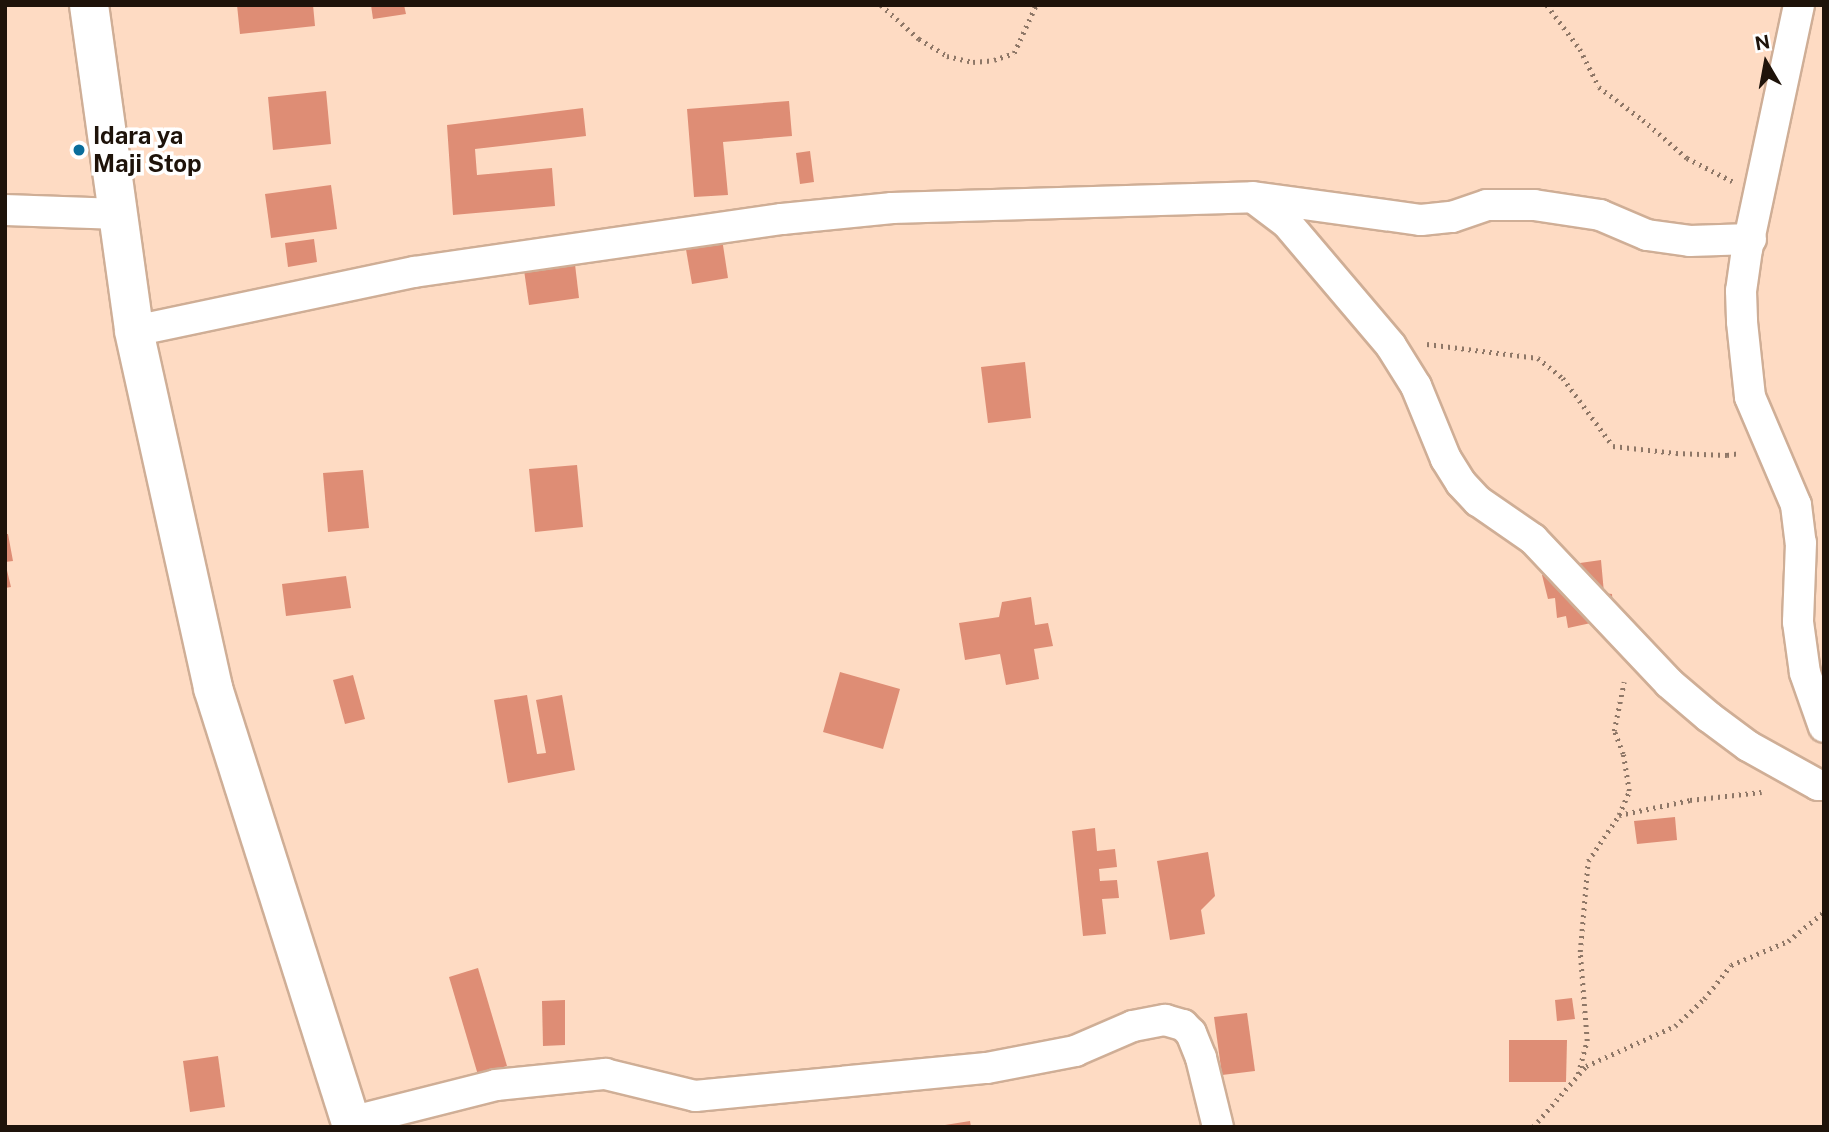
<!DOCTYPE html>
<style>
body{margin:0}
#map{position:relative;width:1829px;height:1132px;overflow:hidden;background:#fedbc3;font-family:"Public Sans",sans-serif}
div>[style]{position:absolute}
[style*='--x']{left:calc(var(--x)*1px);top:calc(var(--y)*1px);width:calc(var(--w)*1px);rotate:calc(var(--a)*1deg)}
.building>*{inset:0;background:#de8d75}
.path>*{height:4.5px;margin-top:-2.25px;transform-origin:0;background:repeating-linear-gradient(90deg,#8e7767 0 2px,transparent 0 7px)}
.roads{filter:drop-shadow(2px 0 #cfae96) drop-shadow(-2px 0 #cfae96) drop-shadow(0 2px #cfae96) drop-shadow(0 -2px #cfae96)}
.street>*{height:30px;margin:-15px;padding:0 15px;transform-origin:15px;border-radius:15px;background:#fff}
.highway>*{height:38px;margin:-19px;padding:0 19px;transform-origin:19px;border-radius:19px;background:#fff}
.dots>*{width:19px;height:19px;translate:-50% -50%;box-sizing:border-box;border:4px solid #fff;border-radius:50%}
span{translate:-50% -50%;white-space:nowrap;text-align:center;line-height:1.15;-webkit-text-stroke:7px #fff;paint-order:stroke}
.poi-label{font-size:24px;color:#1e130a;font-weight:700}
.left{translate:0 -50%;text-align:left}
.frame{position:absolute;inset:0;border:7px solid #1e130a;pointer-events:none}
.north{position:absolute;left:1731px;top:28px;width:70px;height:70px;-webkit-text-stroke:5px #fff;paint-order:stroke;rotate:350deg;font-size:19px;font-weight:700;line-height:28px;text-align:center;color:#1e130a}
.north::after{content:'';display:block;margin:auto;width:24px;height:32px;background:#1e130a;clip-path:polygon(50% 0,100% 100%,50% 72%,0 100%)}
</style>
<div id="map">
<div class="building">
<div style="clip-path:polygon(237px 5px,313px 5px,315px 26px,240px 34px)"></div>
<div style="clip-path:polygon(371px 5px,404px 5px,406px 14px,373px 19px)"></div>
<div style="clip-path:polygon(326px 91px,331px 144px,273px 150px,268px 97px)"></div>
<div style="clip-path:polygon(789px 101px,792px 136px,723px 142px,728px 195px,694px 197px,687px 109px)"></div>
<div style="clip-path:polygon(583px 108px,586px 136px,475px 149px,477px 175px,552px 168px,555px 206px,453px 215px,447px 125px)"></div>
<div style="clip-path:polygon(810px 151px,814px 182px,800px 184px,796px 153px)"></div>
<div style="clip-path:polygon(331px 185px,337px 229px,271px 238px,265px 194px)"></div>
<div style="clip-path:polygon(721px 232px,728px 278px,692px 284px,684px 238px)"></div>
<div style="clip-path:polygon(314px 239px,317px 262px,288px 267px,285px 243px)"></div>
<div style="clip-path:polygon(574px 256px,579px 298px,529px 305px,523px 263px)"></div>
<div style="clip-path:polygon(1025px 362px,1031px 418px,988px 423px,981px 367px)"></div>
<div style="clip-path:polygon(577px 465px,583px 527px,535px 532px,529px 469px)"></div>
<div style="clip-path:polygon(363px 470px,369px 528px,328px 532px,323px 473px)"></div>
<div style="clip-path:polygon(5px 534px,8px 534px,13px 561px,5px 562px,11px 587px,5px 588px)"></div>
<div style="clip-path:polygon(1601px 560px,1604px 593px,1612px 594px,1614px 618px,1568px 628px,1566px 616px,1557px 618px,1555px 598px,1548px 599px,1542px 575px,1552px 573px,1552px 567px)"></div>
<div style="clip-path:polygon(346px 576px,351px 608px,286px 616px,282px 584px)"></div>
<div style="clip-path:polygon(1031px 597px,1035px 625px,1048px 623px,1053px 646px,1034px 649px,1039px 679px,1006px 685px,1000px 654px,965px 660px,959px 623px,999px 617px,1002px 602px)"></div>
<div style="clip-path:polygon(840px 672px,900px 689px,883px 749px,823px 732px)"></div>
<div style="clip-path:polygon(353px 675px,365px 719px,345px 724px,333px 680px)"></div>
<div style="clip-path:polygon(527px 695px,537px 754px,546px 753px,536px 700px,562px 695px,575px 770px,508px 783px,494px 700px)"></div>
<div style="clip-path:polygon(1675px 817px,1677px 840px,1637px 844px,1634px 821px)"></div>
<div style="clip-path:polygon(1095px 828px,1097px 851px,1115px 849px,1117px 867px,1099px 869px,1100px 881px,1117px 880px,1119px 898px,1102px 899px,1106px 934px,1083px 936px,1072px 831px)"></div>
<div style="clip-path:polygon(1208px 852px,1215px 896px,1201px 910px,1205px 934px,1170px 940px,1157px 861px)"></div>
<div style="clip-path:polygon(478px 968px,507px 1066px,478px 1075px,449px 977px)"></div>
<div style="clip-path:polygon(1572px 998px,1575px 1019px,1557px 1021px,1555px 1000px)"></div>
<div style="clip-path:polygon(565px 1000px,565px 1045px,543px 1046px,542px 1001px)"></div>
<div style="clip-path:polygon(1247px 1013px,1255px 1071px,1222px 1075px,1214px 1017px)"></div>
<div style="clip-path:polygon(1509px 1040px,1567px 1040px,1566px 1082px,1509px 1082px)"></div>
<div style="clip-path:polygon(218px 1056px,225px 1107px,190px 1112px,183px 1061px)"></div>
<div style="clip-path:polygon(970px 1121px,971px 1127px,945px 1127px,945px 1125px)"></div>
</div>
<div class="path">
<div style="--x:881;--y:5;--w:51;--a:41.8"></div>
<div style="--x:919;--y:39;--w:33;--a:31"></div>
<div style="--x:947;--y:56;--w:27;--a:13"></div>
<div style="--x:973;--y:62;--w:21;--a:-5"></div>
<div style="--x:994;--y:60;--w:21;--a:-19"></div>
<div style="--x:1014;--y:53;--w:53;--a:-65.4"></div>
<div style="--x:1547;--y:5;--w:55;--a:53.1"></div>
<div style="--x:1580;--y:49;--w:42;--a:63.4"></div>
<div style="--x:1599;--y:87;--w:55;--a:36.9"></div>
<div style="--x:1643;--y:120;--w:58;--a:40.8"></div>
<div style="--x:1687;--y:158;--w:51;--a:27.1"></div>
<div style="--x:1427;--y:344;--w:112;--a:7.2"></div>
<div style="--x:1538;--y:358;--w:32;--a:39"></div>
<div style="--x:1563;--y:378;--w:84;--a:53.7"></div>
<div style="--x:1613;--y:446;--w:63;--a:6.3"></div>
<div style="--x:1676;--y:453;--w:51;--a:2.2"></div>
<div style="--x:1727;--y:455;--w:12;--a:-9"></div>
<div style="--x:1619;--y:815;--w:26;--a:-67"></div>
<div style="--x:1629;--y:791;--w:37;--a:-99"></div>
<div style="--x:1623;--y:754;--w:25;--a:-111"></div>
<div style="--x:1614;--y:731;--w:50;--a:-78.5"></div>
<div style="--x:1578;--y:1074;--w:34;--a:-75"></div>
<div style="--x:1587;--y:1041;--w:89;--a:-94.5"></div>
<div style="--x:1580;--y:952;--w:91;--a:-85"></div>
<div style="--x:1588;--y:861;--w:55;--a:-56"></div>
<div style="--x:1619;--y:815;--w:73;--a:-11.9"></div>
<div style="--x:1690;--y:800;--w:72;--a:-6.3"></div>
<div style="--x:1533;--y:1127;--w:81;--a:-49"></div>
<div style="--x:1586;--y:1066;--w:98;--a:-24.2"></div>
<div style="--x:1675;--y:1026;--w:40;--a:-43"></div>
<div style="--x:1704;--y:999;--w:43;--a:-51.5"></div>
<div style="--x:1731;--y:965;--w:62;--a:-22.8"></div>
<div style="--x:1788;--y:941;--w:46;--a:-38.9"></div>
</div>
<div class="roads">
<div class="street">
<div style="--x:1799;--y:5;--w:249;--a:102"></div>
<div style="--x:1747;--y:249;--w:42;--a:98.1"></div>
<div style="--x:1741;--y:291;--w:31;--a:88"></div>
<div style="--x:1742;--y:322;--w:75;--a:83.9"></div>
<div style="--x:1750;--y:397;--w:117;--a:66.9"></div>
<div style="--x:1796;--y:505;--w:38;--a:83"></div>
<div style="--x:1801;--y:543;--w:79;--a:92.2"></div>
<div style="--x:1798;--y:622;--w:51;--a:82.2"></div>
<div style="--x:1805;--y:673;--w:57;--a:70.6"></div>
<div style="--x:1255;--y:199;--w:39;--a:37"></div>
<div style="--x:1286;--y:222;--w:162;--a:49.7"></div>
<div style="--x:1391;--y:346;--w:47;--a:58"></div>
<div style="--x:1416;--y:386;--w:79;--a:67.7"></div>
<div style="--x:1446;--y:459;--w:28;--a:58"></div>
<div style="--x:1461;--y:483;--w:25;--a:47"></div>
<div style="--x:1478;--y:501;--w:67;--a:34.6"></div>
<div style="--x:1533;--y:539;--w:198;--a:46.6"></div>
<div style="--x:1669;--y:683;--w:52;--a:40.4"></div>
<div style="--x:1709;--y:717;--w:49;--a:36.6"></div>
<div style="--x:1748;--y:746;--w:80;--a:29.1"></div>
<div style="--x:1818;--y:785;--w:6;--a:0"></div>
<div style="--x:5;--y:210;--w:114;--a:2"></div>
<div style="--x:134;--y:331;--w:286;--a:-11.9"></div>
<div style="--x:414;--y:272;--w:372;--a:-8.2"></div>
<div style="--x:782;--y:219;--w:111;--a:-5.7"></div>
<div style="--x:892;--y:208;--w:361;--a:-1.7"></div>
<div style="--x:1253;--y:197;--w:170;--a:7.8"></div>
<div style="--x:1421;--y:220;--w:31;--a:-6"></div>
<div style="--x:1452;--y:217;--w:37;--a:-19"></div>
<div style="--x:1487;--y:205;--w:47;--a:0"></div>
<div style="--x:1534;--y:205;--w:67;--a:8.6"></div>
<div style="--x:1600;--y:215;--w:51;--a:23.1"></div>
<div style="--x:1647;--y:235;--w:43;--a:7.9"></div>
<div style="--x:1690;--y:241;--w:61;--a:-1.9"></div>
<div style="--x:350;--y:1122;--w:151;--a:-14.2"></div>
<div style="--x:496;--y:1085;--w:110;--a:-5.8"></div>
<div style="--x:605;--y:1074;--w:93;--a:13.7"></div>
<div style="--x:695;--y:1096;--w:293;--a:-5.5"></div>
<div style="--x:987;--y:1068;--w:90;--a:-10.9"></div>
<div style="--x:1075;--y:1051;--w:63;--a:-23.3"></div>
<div style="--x:1133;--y:1026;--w:33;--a:-11"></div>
<div style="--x:1165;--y:1020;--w:19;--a:16"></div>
<div style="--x:1183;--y:1025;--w:11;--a:45"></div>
<div style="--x:1191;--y:1033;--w:27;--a:68"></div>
<div style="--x:1201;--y:1058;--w:71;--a:76.2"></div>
</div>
<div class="highway">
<div style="--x:89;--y:5;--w:329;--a:82.1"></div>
<div style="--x:134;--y:331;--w:366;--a:77.5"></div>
<div style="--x:213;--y:688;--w:460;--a:72.4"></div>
</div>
</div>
<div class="dots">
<div style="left:79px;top:150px;background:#0a6d9b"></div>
</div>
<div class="poi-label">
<span class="left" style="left:93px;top:150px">Idara ya<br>Maji Stop</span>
</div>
<div class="frame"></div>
<div class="north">N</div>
</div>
